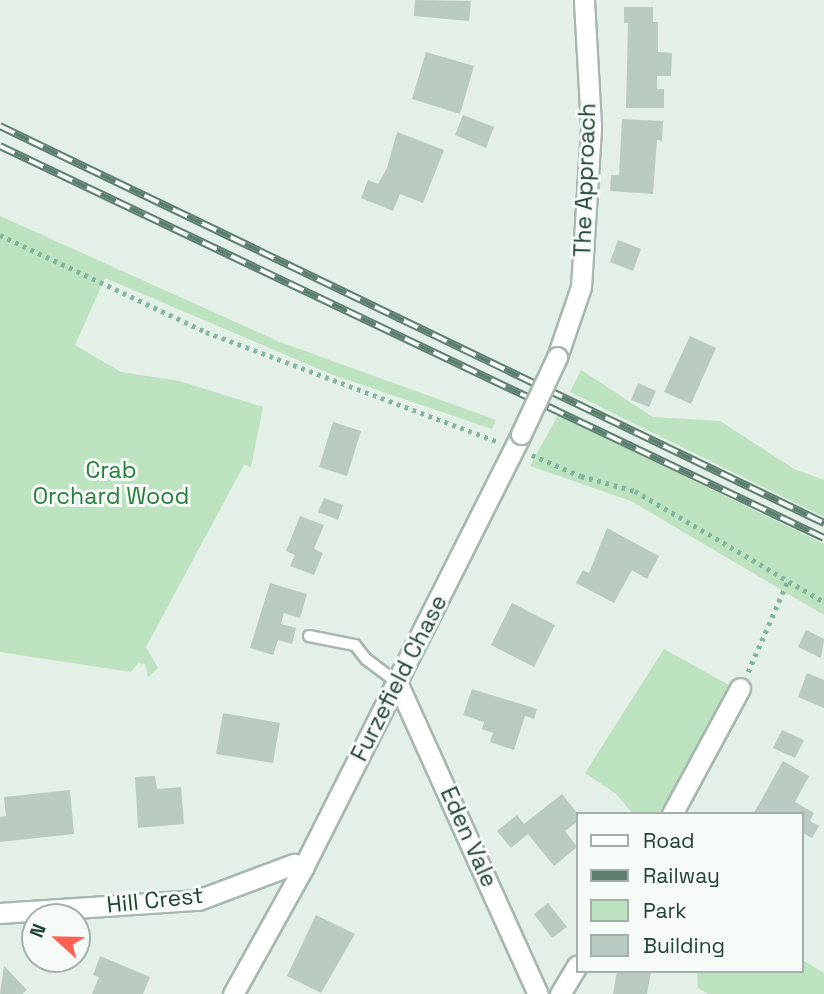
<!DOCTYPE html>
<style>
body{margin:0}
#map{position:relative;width:824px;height:994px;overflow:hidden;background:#e4efe8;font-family:"Space Grotesk",sans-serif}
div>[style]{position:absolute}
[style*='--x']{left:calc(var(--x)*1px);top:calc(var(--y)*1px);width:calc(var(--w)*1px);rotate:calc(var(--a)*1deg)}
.green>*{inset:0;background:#bce2c0}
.building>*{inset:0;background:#b9cac1}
.path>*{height:4.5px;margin-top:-2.25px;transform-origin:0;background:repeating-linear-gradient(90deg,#82b59d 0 3.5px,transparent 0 8.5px)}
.roads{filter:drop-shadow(2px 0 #a6b8ae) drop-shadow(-2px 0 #a6b8ae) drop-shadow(0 2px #a6b8ae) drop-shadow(0 -2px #a6b8ae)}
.service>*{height:10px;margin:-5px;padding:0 5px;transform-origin:5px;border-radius:5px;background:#fff}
.minor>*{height:19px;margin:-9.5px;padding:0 9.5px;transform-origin:9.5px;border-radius:9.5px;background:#fff}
.rail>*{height:8px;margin-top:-4px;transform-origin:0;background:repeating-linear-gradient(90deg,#f6fbf7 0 16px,#5c7e6f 0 32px);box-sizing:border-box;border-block:2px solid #5c7e6f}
.bridges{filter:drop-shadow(2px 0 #a6b8ae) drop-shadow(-2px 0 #a6b8ae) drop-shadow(0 2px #a6b8ae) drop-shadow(0 -2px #a6b8ae)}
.minor-bridge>*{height:19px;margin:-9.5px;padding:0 9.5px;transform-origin:9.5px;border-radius:9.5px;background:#fff}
span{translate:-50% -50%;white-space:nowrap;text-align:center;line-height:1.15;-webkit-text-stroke:6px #f6fbf7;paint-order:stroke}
.street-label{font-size:23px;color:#214334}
.park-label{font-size:23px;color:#287e3b}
.legend{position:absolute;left:576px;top:812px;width:228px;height:161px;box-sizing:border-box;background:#f6fbf7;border:2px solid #a1b1a9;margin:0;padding:9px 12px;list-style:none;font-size:21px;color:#214334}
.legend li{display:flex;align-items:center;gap:14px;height:35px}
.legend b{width:35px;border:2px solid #a1b1a9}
.north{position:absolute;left:21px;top:903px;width:70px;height:70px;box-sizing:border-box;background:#f6fbf7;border:2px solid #a1b1a9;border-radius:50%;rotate:292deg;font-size:19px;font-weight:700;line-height:28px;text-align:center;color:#214334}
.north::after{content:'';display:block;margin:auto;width:24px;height:32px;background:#fe6153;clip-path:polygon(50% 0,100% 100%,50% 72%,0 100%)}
</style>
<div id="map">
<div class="green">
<div style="clip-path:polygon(0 216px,280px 342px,496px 420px,492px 429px,333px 375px,105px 278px,75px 345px,121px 372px,179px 381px,263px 407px,251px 467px,244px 465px,146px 647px,158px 668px,148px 677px,145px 664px,138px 663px,131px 672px,0 652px)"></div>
<div style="clip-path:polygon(581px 370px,653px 417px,720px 421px,794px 469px,824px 480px,824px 517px,570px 392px)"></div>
<div style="clip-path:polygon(558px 415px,824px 544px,824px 615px,631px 501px,530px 466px)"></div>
<div style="clip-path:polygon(664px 649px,729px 685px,662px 814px,633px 814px,615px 793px,585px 773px)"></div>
<div style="clip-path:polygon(801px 959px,824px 973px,824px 994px,708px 994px,698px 988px,697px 971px,801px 971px)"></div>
</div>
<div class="building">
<div style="clip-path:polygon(415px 0,471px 1px,469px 21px,414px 16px)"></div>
<div style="clip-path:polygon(624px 7px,653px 7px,653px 22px,658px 22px,658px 52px,672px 53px,671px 76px,657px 76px,657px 89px,664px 89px,664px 108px,626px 108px,628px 23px,624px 23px)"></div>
<div style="clip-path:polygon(426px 52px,474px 66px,460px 114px,412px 99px)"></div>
<div style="clip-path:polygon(463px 115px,494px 127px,486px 148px,455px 135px)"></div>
<div style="clip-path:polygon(622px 119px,663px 121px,662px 141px,657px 140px,653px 194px,610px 191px,611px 175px,619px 175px)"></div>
<div style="clip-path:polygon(397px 132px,444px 150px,423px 203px,400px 194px,393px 211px,361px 198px,368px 180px,378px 184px,387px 168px)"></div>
<div style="clip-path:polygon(618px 240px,641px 249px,633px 271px,610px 262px)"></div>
<div style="clip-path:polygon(690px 336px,716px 348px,691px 404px,664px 392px)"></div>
<div style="clip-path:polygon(638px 383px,656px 391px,649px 407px,631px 400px)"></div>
<div style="clip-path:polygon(333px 422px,361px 431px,347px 476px,319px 467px)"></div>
<div style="clip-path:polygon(324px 498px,343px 505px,338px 520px,318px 512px)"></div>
<div style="clip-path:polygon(300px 516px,324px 525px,314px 549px,323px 553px,314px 575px,290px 566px,295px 555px,286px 551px)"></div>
<div style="clip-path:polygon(607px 528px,659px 556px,647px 579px,632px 570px,614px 603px,576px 583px,583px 570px,589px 573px)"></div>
<div style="clip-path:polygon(270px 583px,307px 594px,300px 618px,284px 613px,281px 624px,296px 628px,292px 644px,278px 640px,273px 655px,250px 648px)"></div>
<div style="clip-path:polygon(512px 603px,555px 625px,534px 667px,491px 645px)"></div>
<div style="clip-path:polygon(806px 630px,824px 639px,821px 658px,798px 647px)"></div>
<div style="clip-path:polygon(807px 673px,824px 680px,824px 708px,798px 697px)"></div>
<div style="clip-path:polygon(472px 689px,537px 709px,534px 719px,525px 716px,514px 750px,490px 742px,493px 733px,482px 729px,484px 722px,463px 715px)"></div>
<div style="clip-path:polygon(223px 713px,280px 723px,273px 763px,216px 754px)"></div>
<div style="clip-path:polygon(782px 730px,804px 740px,795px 758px,773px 748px)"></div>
<div style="clip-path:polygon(783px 761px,809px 776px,795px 802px,814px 813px,810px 821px,819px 826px,812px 838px,801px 832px,801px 814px,754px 813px)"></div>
<div style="clip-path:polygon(155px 776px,157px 789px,181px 787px,184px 824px,138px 828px,135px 777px)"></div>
<div style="clip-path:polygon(70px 790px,74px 834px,0 842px,0 817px,6px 816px,4px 797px)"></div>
<div style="clip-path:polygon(562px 794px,577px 813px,577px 822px,565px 831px,577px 847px,554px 866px,528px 834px,511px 848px,497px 831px,517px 815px,524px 824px)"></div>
<div style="clip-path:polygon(548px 903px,567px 927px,552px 938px,534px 914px)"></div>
<div style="clip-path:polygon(316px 915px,355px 934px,321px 993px,287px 976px)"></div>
<div style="clip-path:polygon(100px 956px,150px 977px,143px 994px,92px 994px,99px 977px,93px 975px)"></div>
<div style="clip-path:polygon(4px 966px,27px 990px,22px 994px,0 994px)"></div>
<div style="clip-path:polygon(617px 971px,651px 972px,647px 994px,613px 994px)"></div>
</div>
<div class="path">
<div style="--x:0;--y:235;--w:228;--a:25.2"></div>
<div style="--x:206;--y:332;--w:312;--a:20.6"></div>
<div style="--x:532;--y:455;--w:53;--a:23.2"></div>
<div style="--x:581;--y:476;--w:56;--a:15.5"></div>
<div style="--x:635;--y:491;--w:219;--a:30.4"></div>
<div style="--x:748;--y:672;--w:100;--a:-66.5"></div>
</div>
<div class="roads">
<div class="service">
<div style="--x:309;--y:636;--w:47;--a:11.1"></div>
<div style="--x:355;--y:645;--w:18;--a:52"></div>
<div style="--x:366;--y:659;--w:39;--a:37"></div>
</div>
<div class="minor">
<div style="--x:557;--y:357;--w:74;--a:-71.1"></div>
<div style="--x:581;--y:287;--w:161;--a:-86.4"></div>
<div style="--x:591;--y:126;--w:126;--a:-93.2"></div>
<div style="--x:397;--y:682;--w:342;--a:65.7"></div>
<div style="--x:672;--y:814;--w:143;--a:-61.6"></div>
<div style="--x:0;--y:913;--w:198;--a:-3.8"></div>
<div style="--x:198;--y:900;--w:103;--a:-20.6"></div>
<div style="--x:294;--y:864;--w:10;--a:24"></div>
<div style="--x:233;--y:994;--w:144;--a:-60.9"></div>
<div style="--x:303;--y:868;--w:486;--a:-63.3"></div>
<div style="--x:560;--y:994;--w:33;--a:-59"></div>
</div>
</div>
<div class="rail">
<div style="--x:0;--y:126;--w:915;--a:25.72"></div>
<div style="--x:0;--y:146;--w:912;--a:25.44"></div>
</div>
<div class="bridges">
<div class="minor-bridge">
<div style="--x:521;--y:434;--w:85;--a:-64.9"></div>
</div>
</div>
<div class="street-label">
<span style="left:585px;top:180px;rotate:-88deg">The Approach</span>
<span style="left:399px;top:678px;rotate:-63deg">Furzefield Chase</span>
<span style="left:469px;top:837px;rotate:66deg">Eden Vale</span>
<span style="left:155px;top:900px;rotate:-6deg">Hill Crest</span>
</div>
<div class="park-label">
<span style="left:111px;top:483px">Crab<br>Orchard Wood</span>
</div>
<ul class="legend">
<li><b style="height:9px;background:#fff"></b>Road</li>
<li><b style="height:9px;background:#5c7e6f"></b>Railway</li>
<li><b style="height:19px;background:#bce2c0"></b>Park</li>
<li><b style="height:19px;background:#b9cac1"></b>Building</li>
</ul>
<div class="north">N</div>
</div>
